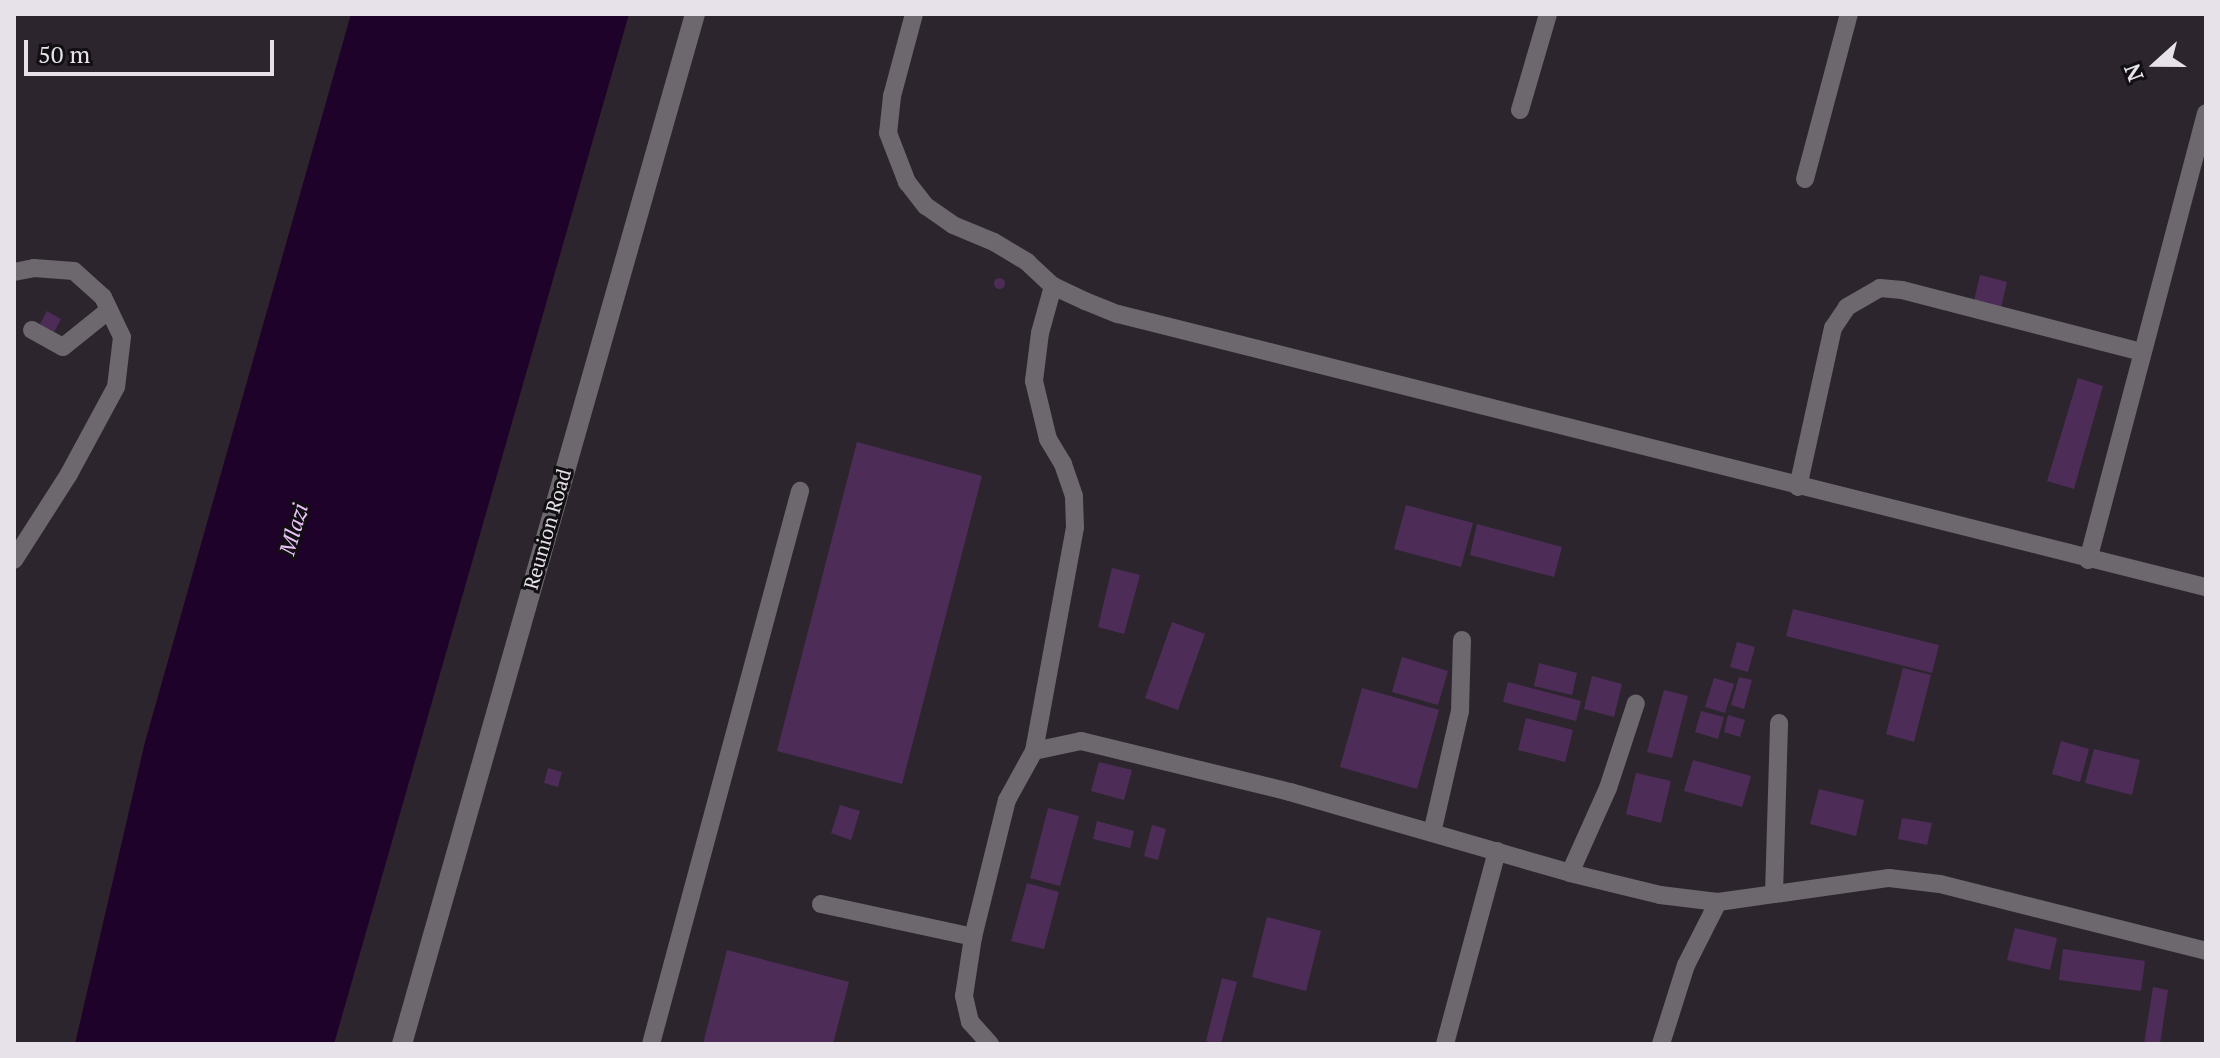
<!DOCTYPE html>
<style>
body{margin:0}
#map{position:relative;width:2220px;height:1058px;overflow:hidden;background:#2c252e;font-family:"PT Serif",serif}
div>[style]{position:absolute}
[style*='--x']{left:calc(var(--x)*1px);top:calc(var(--y)*1px);width:calc(var(--w)*1px);rotate:calc(var(--a)*1deg)}
.water>*{inset:0;background:#1f0229}
.building>*{inset:0;background:#4d2d58}
.round{border-radius:50%}
.service>*{height:18px;margin:-9px;padding:0 9px;transform-origin:9px;border-radius:9px;background:#6c686d}
.minor>*{height:20px;margin:-10px;padding:0 10px;transform-origin:10px;border-radius:10px;background:#6c686d}
span{translate:-50% -50%;white-space:nowrap;text-align:center;line-height:1.15;-webkit-text-stroke:6px #120f13;paint-order:stroke}
.street-label{font-size:20px;color:#e7e2e9}
.water-label{font-size:22px;color:#ecc2fb;font-style:italic}
.frame{position:absolute;inset:0;border:16px solid #e7e2e9;pointer-events:none}
.north{position:absolute;left:2116px;top:24px;width:80px;height:80px;-webkit-text-stroke:6px #120f13;paint-order:stroke;rotate:249deg;font-size:22px;font-weight:700;line-height:32px;text-align:center;color:#e7e2e9}
.north::after{content:'';display:block;margin:auto;width:28px;height:36px;background:#e7e2e9;clip-path:polygon(50% 0,100% 100%,50% 72%,0 100%)}
.scale{position:absolute;left:24px;top:40px;width:250px;height:36px;box-sizing:border-box;border:4px solid #e7e2e9;border-top:0;padding-left:10px;font-size:24px;line-height:28px;white-space:nowrap;color:#e7e2e9;-webkit-text-stroke:6px #120f13;paint-order:stroke}
</style>
<div id="map">
<div class="water">
<div style="clip-path:polygon(351px 14px,629px 14px,334px 1044px,75px 1044px,145px 742px)"></div>
</div>
<div class="building">
<div style="clip-path:polygon(1980px 275px,2007px 282px,2001px 308px,1974px 301px)"></div>
<div class="round" style="left:993.5px;top:277.5px;width:11px;height:11px"></div>
<div style="clip-path:polygon(47px 311px,61px 319px,54px 332px,40px 324px)"></div>
<div style="clip-path:polygon(2078px 378px,2103px 386px,2074px 489px,2047px 481px)"></div>
<div style="clip-path:polygon(857px 442px,982px 476px,902px 784px,777px 751px)"></div>
<div style="clip-path:polygon(1406px 505px,1473px 523px,1461px 567px,1394px 549px)"></div>
<div style="clip-path:polygon(1477px 524px,1562px 547px,1554px 577px,1470px 555px)"></div>
<div style="clip-path:polygon(1112px 568px,1140px 575px,1124px 634px,1098px 627px)"></div>
<div style="clip-path:polygon(1793px 609px,1939px 645px,1932px 673px,1786px 636px)"></div>
<div style="clip-path:polygon(1172px 622px,1205px 634px,1178px 710px,1145px 698px)"></div>
<div style="clip-path:polygon(1737px 642px,1755px 647px,1748px 672px,1730px 667px)"></div>
<div style="clip-path:polygon(1402px 657px,1448px 671px,1438px 705px,1392px 692px)"></div>
<div style="clip-path:polygon(1539px 663px,1577px 673px,1572px 695px,1534px 686px)"></div>
<div style="clip-path:polygon(1903px 668px,1931px 675px,1914px 742px,1886px 734px)"></div>
<div style="clip-path:polygon(1592px 676px,1622px 684px,1614px 717px,1584px 709px)"></div>
<div style="clip-path:polygon(1739px 677px,1752px 680px,1744px 709px,1731px 705px)"></div>
<div style="clip-path:polygon(1714px 678px,1734px 684px,1725px 713px,1705px 707px)"></div>
<div style="clip-path:polygon(1508px 682px,1581px 701px,1576px 721px,1503px 702px)"></div>
<div style="clip-path:polygon(1362px 688px,1439px 710px,1417px 789px,1340px 767px)"></div>
<div style="clip-path:polygon(1664px 690px,1688px 696px,1672px 758px,1647px 752px)"></div>
<div style="clip-path:polygon(1701px 711px,1724px 717px,1718px 739px,1695px 732px)"></div>
<div style="clip-path:polygon(1728px 715px,1745px 720px,1740px 737px,1724px 732px)"></div>
<div style="clip-path:polygon(1526px 718px,1573px 730px,1565px 762px,1518px 750px)"></div>
<div style="clip-path:polygon(2061px 741px,2089px 749px,2080px 782px,2052px 774px)"></div>
<div style="clip-path:polygon(2094px 749px,2140px 760px,2132px 795px,2085px 783px)"></div>
<div style="clip-path:polygon(1693px 760px,1751px 776px,1742px 807px,1684px 791px)"></div>
<div style="clip-path:polygon(1099px 762px,1132px 770px,1124px 800px,1091px 791px)"></div>
<div style="clip-path:polygon(548px 768px,562px 772px,558px 787px,544px 783px)"></div>
<div style="clip-path:polygon(1636px 773px,1671px 781px,1661px 823px,1626px 814px)"></div>
<div style="clip-path:polygon(1819px 789px,1864px 800px,1856px 836px,1810px 824px)"></div>
<div style="clip-path:polygon(840px 805px,860px 811px,851px 840px,831px 833px)"></div>
<div style="clip-path:polygon(1048px 808px,1079px 816px,1060px 886px,1030px 878px)"></div>
<div style="clip-path:polygon(1902px 818px,1932px 823px,1927px 845px,1898px 839px)"></div>
<div style="clip-path:polygon(1097px 821px,1134px 831px,1130px 848px,1093px 839px)"></div>
<div style="clip-path:polygon(1152px 825px,1166px 829px,1158px 860px,1144px 856px)"></div>
<div style="clip-path:polygon(1027px 883px,1059px 892px,1044px 949px,1011px 941px)"></div>
<div style="clip-path:polygon(1267px 917px,1321px 931px,1306px 991px,1252px 977px)"></div>
<div style="clip-path:polygon(2015px 928px,2057px 938px,2050px 970px,2007px 960px)"></div>
<div style="clip-path:polygon(2063px 949px,2145px 961px,2141px 991px,2059px 980px)"></div>
<div style="clip-path:polygon(727px 950px,849px 982px,833px 1044px,703px 1044px)"></div>
<div style="clip-path:polygon(1222px 978px,1237px 982px,1221px 1044px,1217px 1044px,1206px 1041px)"></div>
<div style="clip-path:polygon(2153px 987px,2168px 990px,2160px 1044px,2144px 1044px)"></div>
</div>
<div class="service">
<div style="--x:914;--y:14;--w:85;--a:105"></div>
<div style="--x:892;--y:96;--w:37;--a:96"></div>
<div style="--x:888;--y:133;--w:53;--a:68.8"></div>
<div style="--x:907;--y:182;--w:31;--a:52"></div>
<div style="--x:926;--y:206;--w:33;--a:35"></div>
<div style="--x:953;--y:225;--w:44;--a:22.5"></div>
<div style="--x:994;--y:242;--w:39;--a:31"></div>
<div style="--x:1027;--y:262;--w:35;--a:43"></div>
<div style="--x:1053;--y:286;--w:35;--a:25"></div>
<div style="--x:1085;--y:301;--w:35;--a:22"></div>
<div style="--x:1118;--y:314;--w:1122;--a:14.09"></div>
<div style="--x:1520;--y:110;--w:100;--a:-73.7"></div>
<div style="--x:1805;--y:179;--w:171;--a:-75.1"></div>
<div style="--x:14;--y:272;--w:20;--a:-11"></div>
<div style="--x:34;--y:268;--w:40;--a:4.3"></div>
<div style="--x:74;--y:271;--w:39;--a:42"></div>
<div style="--x:103;--y:297;--w:44;--a:64.6"></div>
<div style="--x:122;--y:337;--w:50;--a:96.8"></div>
<div style="--x:116;--y:387;--w:99;--a:118.4"></div>
<div style="--x:69;--y:474;--w:102;--a:122.6"></div>
<div style="--x:32;--y:330;--w:35;--a:29"></div>
<div style="--x:63;--y:347;--w:59;--a:-38.8"></div>
<div style="--x:1798;--y:487;--w:163;--a:-77.6"></div>
<div style="--x:1833;--y:328;--w:25;--a:-56"></div>
<div style="--x:1847;--y:307;--w:38;--a:-30"></div>
<div style="--x:1880;--y:288;--w:22;--a:5"></div>
<div style="--x:1902;--y:290;--w:247;--a:14.5"></div>
<div style="--x:2088;--y:560;--w:462;--a:-75.2"></div>
<div style="--x:1034;--y:751;--w:48;--a:-12"></div>
<div style="--x:1081;--y:741;--w:215;--a:13.7"></div>
<div style="--x:1290;--y:792;--w:291;--a:16.1"></div>
<div style="--x:1570;--y:873;--w:93;--a:13.7"></div>
<div style="--x:1660;--y:895;--w:58;--a:6.9"></div>
<div style="--x:1718;--y:902;--w:71;--a:116.9"></div>
<div style="--x:1686;--y:965;--w:83;--a:107.6"></div>
<div style="--x:1432;--y:833;--w:125;--a:-77.1"></div>
<div style="--x:1460;--y:711;--w:71;--a:-88.4"></div>
<div style="--x:1570;--y:873;--w:93;--a:-65.9"></div>
<div style="--x:1608;--y:788;--w:89;--a:-71.8"></div>
<div style="--x:1774;--y:894;--w:171;--a:-88.3"></div>
<div style="--x:1718;--y:902;--w:173;--a:-8"></div>
<div style="--x:1889;--y:878;--w:51;--a:6.7"></div>
<div style="--x:1940;--y:884;--w:274;--a:14.1"></div>
<div style="--x:821;--y:904;--w:156;--a:12.2"></div>
<div style="--x:651;--y:1044;--w:573;--a:-74.92"></div>
<div style="--x:990;--y:1044;--w:30;--a:-132"></div>
<div style="--x:970;--y:1022;--w:27;--a:-103"></div>
<div style="--x:964;--y:996;--w:60;--a:-81.3"></div>
<div style="--x:973;--y:937;--w:141;--a:-76.1"></div>
<div style="--x:1007;--y:800;--w:56;--a:-61.1"></div>
<div style="--x:1034;--y:751;--w:228;--a:-79.6"></div>
<div style="--x:1075;--y:527;--w:31;--a:-92"></div>
<div style="--x:1074;--y:496;--w:34;--a:-109"></div>
<div style="--x:1063;--y:464;--w:29;--a:-121"></div>
<div style="--x:1048;--y:439;--w:60;--a:-103.6"></div>
<div style="--x:1034;--y:381;--w:48;--a:-82.9"></div>
<div style="--x:1040;--y:333;--w:49;--a:-74.5"></div>
<div style="--x:1445;--y:1044;--w:200;--a:-74.9"></div>
</div>
<div class="minor">
<div style="--x:402;--y:1044;--w:1071;--a:-74.12"></div>
</div>
<div class="street-label">
<span style="left:547px;top:529px;rotate:-74deg">Reunion Road</span>
</div>
<div class="water-label">
<span style="left:293px;top:529px;rotate:-74deg">Mlazi</span>
</div>
<div class="frame"></div>
<div class="north">N</div>
<div class="scale">50 m</div>
</div>
